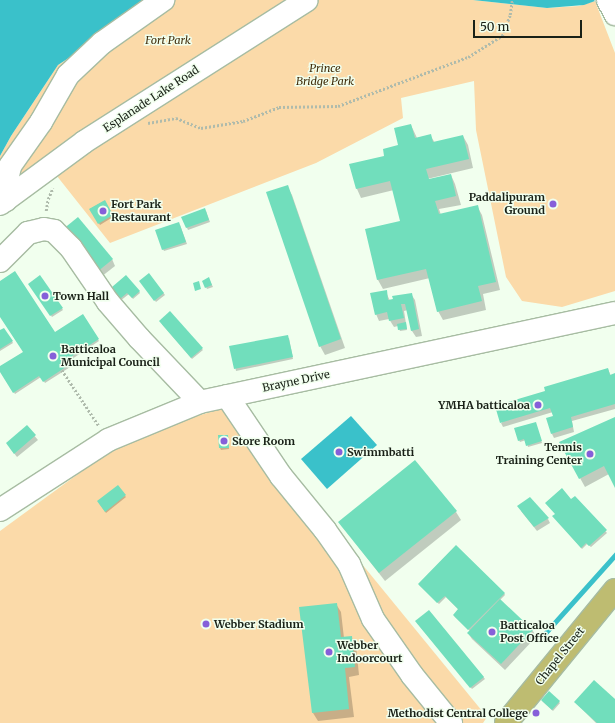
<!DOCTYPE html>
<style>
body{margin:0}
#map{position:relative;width:615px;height:723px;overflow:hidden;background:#f1ffee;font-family:Merriweather,serif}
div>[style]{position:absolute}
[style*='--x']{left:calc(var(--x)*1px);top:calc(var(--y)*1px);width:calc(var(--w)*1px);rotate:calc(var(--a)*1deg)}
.green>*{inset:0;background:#fbdaa9}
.water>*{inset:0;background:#3ac1ca}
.shadow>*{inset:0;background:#0003}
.stream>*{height:4.5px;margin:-2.25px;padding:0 2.25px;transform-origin:2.25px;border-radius:2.25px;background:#3ac1ca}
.building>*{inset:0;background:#71debc}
.path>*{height:2.5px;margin-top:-1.25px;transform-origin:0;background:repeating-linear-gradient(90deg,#afbbac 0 2px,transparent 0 4px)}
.roads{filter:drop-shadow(1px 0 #a7bca2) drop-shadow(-1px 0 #a7bca2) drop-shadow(0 1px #a7bca2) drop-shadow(0 -1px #a7bca2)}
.minor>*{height:22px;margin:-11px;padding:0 11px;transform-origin:11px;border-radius:11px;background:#fff}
.major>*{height:22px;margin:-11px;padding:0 11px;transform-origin:11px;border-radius:11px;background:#bebc71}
.dots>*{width:11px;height:11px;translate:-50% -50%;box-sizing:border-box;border:2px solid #f1ffee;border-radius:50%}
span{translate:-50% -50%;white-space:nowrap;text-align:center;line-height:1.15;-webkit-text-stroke:3px #f1ffee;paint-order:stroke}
.park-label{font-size:11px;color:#412d0a;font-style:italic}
.street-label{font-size:11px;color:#192117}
.poi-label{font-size:11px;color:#192117;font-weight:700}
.right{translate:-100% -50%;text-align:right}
.left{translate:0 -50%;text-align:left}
.scale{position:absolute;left:473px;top:20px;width:109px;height:18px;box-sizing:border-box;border:2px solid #192117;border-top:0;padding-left:5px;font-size:12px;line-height:14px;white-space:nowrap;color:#192117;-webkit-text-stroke:3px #f1ffee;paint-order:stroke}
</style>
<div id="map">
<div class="green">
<div style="clip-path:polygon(157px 0,473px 0,547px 8px,579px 6px,595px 1px,615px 53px,615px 291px,562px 307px,522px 301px,506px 277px,476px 130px,474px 81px,401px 98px,403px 118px,316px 163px,110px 243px,49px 166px,0 202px,0 156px,11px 136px,58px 65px)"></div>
<div style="clip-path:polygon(224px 408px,312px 503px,487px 717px,483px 723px,0 723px,0 531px,130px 436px)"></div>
</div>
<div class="water">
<div style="clip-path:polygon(0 0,157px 0,58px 65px,11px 136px,0 156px)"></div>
<div style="clip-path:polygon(473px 0,594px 0,595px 1px,584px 5px,547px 8px)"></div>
<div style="clip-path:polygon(351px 416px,377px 445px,327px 489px,301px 459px)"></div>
</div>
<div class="shadow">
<div style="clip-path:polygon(411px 125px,417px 138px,430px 135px,435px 143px,463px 136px,468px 145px,473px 168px,427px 179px,427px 180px,451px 175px,455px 184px,461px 205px,439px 209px,441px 215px,477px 206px,482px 215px,500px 290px,483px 294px,486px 310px,443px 320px,438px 311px,430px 278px,383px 289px,378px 280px,366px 230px,401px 222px,394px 190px,361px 198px,357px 189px,351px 165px,386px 157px,399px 146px)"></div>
<div style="clip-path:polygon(287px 186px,292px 195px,345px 348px,325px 355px,320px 346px)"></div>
<div style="clip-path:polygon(104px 201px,113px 217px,100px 225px,90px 209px)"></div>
<div style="clip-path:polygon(206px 211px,210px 222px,188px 230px,182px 217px)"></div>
<div style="clip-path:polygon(180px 225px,187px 244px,164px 251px,163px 249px)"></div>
<div style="clip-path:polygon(63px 230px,112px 259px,115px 266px,101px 277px)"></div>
<div style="clip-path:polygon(149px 274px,165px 295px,156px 302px,141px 282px)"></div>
<div style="clip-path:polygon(40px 277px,63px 310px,52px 317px,29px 284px)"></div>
<div style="clip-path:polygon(209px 279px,213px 287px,207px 289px,203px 281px)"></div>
<div style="clip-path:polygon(0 282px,55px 334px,83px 316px,99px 341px,72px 359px,75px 364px,45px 383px,41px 377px,15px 394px,0 371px,0 367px,24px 352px,0 316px)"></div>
<div style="clip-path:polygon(139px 291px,140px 293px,133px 299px,129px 294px,115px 305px,106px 293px)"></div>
<div style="clip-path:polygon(386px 292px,390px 301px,411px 294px,415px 300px,422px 336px,416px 337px,412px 331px,408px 310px,404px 311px,407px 330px,400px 331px,398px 326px,394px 327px,389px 319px,379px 321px,376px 314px)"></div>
<div style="clip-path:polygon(161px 323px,202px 349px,203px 350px,192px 359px)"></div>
<div style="clip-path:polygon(4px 329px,13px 343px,0 351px,0 332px)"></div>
<div style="clip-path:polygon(289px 338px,293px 359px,236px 371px,231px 347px)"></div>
<div style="clip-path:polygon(608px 369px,611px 376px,615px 374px,615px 409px,572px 421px,574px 432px,554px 438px,552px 434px,554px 417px,553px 412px,503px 427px,501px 423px,546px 392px)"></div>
<div style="clip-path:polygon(615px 418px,615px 486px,609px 474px,585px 487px,580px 478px)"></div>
<div style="clip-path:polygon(536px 425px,542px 443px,528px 447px,526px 440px,520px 442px,519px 440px)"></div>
<div style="clip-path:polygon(27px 427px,38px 440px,17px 457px,10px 448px)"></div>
<div style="clip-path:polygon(228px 436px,229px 449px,221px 450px,220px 448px)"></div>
<div style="clip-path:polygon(125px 496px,126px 497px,106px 513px,99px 503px)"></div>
<div style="clip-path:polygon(575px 497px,607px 533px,591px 547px,587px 544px,582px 549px,555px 518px,556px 514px)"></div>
<div style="clip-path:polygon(521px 511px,548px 519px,550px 523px,537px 531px)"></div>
<div style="clip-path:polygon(456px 512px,461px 520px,385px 581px,339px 522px)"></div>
<div style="clip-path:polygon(419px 585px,504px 593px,505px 595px,500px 600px,533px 631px,536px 637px,505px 670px,472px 639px,468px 633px,470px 631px,455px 617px,454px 615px,459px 610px,446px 597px,439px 604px)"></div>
<div style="clip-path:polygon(336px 604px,341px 612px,344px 638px,351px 637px,356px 645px,359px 675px,349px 677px,354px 717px,318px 721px,313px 713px)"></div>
<div style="clip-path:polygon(429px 611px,485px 679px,472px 689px,417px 623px)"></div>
<div style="clip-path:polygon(542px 701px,559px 702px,560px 703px,553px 711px)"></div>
<div style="clip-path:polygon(615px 701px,615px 723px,596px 723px,575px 702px)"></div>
</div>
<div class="stream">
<div style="--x:540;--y:639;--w:113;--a:-48.2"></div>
</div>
<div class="building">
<div style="clip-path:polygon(411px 124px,415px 138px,431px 134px,433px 142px,463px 135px,469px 159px,426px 169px,429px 179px,451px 174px,456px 196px,435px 201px,439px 214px,478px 205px,496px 282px,478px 286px,482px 301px,437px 312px,426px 269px,377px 280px,365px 229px,400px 221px,390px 181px,356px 189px,349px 164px,384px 156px,383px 149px,398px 145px,394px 128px)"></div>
<div style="clip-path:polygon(288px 185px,341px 339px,319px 347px,266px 192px)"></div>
<div style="clip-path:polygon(105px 200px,113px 215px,98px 224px,89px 209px)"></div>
<div style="clip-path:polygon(205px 208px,209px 220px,186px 228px,181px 217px)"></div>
<div style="clip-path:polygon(78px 217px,113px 259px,97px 272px,62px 230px)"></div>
<div style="clip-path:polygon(179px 222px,186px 242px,162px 250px,155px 230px)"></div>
<div style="clip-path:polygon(15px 271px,55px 332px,83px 314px,99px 339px,72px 356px,75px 361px,43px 382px,39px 376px,13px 393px,0 372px,0 366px,23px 352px,0 317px,0 281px)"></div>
<div style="clip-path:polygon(149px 273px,164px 293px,154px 301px,139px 281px)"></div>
<div style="clip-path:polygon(40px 275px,63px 308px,50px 316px,28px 284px)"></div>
<div style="clip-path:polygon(126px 275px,140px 291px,132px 298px,127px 293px,114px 304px,105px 293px)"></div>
<div style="clip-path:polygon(209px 277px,212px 285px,205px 288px,202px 281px)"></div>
<div style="clip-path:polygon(199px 281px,201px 289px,195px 291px,193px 283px)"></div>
<div style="clip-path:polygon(387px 290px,388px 300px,393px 299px,392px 296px,412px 293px,419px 329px,411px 331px,405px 304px,401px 304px,404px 318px,389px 321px,387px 312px,375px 315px,370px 293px)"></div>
<div style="clip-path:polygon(170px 311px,203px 348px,191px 358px,159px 321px)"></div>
<div style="clip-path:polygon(406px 322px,407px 329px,398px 330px,397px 324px)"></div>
<div style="clip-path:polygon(4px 328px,13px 341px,0 349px,0 330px)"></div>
<div style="clip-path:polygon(288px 335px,293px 357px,234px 369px,229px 346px)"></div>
<div style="clip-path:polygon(608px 368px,610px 375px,615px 373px,615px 404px,571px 417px,573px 427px,551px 434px,546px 418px,553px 416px,550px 408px,500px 423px,495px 406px,545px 391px,544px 387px)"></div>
<div style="clip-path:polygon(615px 417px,615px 488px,604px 466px,579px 479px,559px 442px)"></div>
<div style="clip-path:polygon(536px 422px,542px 441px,526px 446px,524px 439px,518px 441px,514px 428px)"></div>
<div style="clip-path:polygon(27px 425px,36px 435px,14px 454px,6px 443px)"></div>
<div style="clip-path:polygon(218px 435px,228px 435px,229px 448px,219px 448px)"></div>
<div style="clip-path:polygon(415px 460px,457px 511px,379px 573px,338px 522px)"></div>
<div style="clip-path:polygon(118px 485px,126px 495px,105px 512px,97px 501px)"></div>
<div style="clip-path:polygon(562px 488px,571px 499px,575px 496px,607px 530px,589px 546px,586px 543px,581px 548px,552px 516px,555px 514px,545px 503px)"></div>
<div style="clip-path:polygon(530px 497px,549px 518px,534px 527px,517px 506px)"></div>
<div style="clip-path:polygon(456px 545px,505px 593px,468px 630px,453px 615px,458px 609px,445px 596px,437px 603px,418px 584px)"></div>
<div style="clip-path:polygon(500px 599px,533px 630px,501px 664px,467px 633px)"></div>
<div style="clip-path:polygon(337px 603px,341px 637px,352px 636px,355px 667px,345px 668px,349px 709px,312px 713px,299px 607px)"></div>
<div style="clip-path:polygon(429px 610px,484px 677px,470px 688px,415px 621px)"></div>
<div style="clip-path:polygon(594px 680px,615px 699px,615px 723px,597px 723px,574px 702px)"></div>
<div style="clip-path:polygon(549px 691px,560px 701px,552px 710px,541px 700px)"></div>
</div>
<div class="path">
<div style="--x:148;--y:123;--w:28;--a:-10"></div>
<div style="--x:176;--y:118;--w:27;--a:22"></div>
<div style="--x:201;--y:128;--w:43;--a:-9.5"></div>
<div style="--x:243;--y:121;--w:39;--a:-21"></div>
<div style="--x:279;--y:107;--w:59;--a:-1"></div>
<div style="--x:338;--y:106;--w:139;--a:-20.7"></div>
<div style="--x:468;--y:57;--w:40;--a:-32"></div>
<div style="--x:502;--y:36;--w:22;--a:-69"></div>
<div style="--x:510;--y:15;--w:15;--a:-82"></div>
<div style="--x:46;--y:211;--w:12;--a:-81"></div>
<div style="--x:48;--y:199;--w:12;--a:-66"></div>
<div style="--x:62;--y:370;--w:67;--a:56.5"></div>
</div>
<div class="roads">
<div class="minor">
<div style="--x:608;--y:0;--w:16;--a:63"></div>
<div style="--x:6;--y:200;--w:16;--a:-90"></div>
<div style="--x:6;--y:184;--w:18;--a:-77"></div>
<div style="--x:10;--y:166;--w:54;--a:-54.8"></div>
<div style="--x:41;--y:122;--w:54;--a:-60.1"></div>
<div style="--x:68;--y:75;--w:47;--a:-43.3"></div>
<div style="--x:102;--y:43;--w:75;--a:-35.2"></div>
<div style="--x:0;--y:204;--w:104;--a:-36.4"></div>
<div style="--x:84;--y:142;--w:264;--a:-32.5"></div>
<div style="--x:0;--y:261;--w:40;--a:-45"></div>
<div style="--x:28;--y:233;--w:16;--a:-14"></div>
<div style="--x:44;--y:229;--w:10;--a:11"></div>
<div style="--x:54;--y:231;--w:24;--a:45"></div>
<div style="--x:71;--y:248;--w:65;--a:55.6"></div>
<div style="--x:108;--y:302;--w:48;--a:49.3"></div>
<div style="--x:139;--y:338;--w:88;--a:46.4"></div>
<div style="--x:227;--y:396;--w:97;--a:56"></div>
<div style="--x:281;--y:476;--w:70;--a:50.8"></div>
<div style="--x:325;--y:530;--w:42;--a:54.8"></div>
<div style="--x:349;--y:564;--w:60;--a:66.4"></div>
<div style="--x:373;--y:619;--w:68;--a:55.1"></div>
<div style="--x:412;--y:675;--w:62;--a:50.9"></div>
<div style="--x:0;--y:510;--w:129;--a:-32.9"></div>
<div style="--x:108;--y:440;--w:100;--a:-22.4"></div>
<div style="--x:200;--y:402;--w:424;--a:-12.1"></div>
</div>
<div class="major">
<div style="--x:506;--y:723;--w:172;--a:-50.7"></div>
</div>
</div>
<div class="dots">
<div style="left:553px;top:204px;background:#865fd9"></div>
<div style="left:103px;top:211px;background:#865fd9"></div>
<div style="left:45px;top:296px;background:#865fd9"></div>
<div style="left:53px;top:356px;background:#865fd9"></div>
<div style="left:538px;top:405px;background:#865fd9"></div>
<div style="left:224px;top:441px;background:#865fd9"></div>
<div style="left:339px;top:452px;background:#865fd9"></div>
<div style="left:590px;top:454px;background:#865fd9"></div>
<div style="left:206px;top:624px;background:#865fd9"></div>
<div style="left:492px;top:632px;background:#865fd9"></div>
<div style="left:329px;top:652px;background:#865fd9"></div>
<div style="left:536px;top:713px;background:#865fd9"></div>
</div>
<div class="park-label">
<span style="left:168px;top:40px">Fort Park</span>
<span style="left:325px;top:75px">Prince<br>Bridge Park</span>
</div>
<div class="street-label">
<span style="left:151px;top:99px;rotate:-33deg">Esplanade Lake Road</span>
<span style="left:296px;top:381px;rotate:-12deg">Brayne Drive</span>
<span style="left:560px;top:656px;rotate:-51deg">Chapel Street</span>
</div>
<div class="poi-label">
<span class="right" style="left:545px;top:204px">Paddalipuram<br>Ground</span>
<span class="left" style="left:111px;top:211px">Fort Park<br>Restaurant</span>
<span class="left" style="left:53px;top:296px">Town Hall</span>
<span class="left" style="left:61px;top:356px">Batticaloa<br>Municipal Council</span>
<span class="right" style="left:530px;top:405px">YMHA batticaloa</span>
<span class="left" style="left:232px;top:441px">Store Room</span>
<span class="right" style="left:582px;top:454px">Tennis<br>Training Center</span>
<span class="left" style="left:347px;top:452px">Swimmbatti</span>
<span class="left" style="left:214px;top:624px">Webber Stadium</span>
<span class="left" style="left:500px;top:632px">Batticaloa<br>Post Office</span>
<span class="left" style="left:337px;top:652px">Webber<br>Indoorcourt</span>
<span class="right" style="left:528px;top:713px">Methodist Central College</span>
</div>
<div class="scale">50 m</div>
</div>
